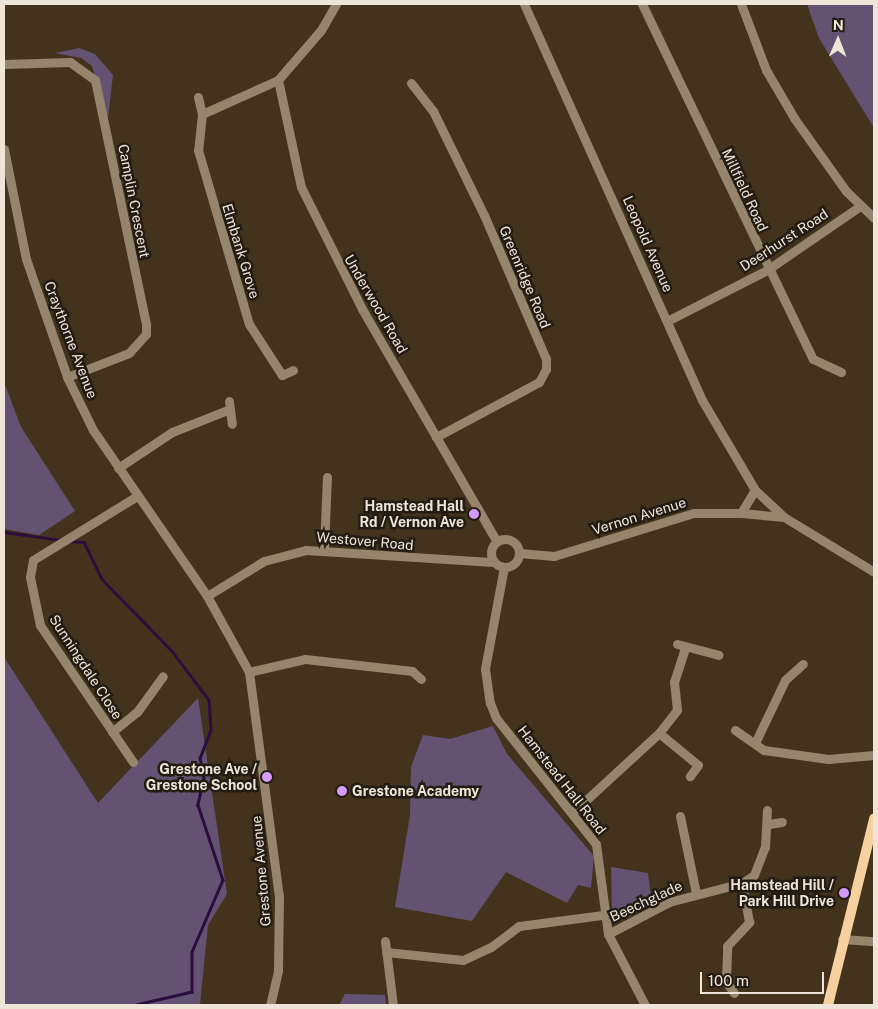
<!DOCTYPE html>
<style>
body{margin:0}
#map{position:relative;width:878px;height:1009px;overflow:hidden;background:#43331d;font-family:"Public Sans",sans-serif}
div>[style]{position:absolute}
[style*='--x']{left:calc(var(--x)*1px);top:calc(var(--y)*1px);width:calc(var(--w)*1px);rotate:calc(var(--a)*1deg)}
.green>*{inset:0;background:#645272}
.stream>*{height:2.5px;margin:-1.25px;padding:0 1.25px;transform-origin:1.25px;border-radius:1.25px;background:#2c0e3e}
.minor>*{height:9px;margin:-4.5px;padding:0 4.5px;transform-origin:4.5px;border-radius:4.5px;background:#96846c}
.minor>.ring{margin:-4.5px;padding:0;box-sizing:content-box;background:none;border:9px solid #96846c;border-radius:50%}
.major>*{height:10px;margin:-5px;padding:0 5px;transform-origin:5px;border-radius:5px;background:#f6d09f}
.dots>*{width:14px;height:14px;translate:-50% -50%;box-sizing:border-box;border:2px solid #231c13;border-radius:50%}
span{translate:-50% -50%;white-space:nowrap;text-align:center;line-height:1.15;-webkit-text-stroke:5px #231c13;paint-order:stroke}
.street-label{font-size:14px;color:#eee4d7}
.poi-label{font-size:14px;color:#eee4d7;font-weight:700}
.right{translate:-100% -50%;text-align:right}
.left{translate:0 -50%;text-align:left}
.frame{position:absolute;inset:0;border:5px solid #eee4d7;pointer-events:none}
.north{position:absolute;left:813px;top:15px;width:50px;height:50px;-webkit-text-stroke:4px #231c13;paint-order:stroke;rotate:1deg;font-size:14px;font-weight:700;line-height:20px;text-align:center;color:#eee4d7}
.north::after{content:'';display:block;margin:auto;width:18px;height:22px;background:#eee4d7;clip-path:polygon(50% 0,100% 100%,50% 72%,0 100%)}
.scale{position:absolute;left:700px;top:972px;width:124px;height:22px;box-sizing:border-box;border:2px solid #eee4d7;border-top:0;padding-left:6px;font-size:15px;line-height:18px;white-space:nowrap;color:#eee4d7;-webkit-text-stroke:4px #231c13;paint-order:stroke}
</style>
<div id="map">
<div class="green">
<div style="clip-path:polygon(807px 4px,874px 4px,874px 128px,819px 38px)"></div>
<div style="clip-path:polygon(79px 48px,95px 54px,113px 75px,108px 118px,92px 66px,81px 58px,55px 53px)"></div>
<div style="clip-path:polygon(4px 382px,21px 427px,75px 511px,39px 535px,4px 529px)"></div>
<div style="clip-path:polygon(4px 657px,98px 803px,198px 698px,227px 894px,208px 925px,200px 1005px,4px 1005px)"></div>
<div style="clip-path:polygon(493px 726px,507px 754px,594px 856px,591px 888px,578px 885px,567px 903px,506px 872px,472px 921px,395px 907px,410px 815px,411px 767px,423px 735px,450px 739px)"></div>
<div style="clip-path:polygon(611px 867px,648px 873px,651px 898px,664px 896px,626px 919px,612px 913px)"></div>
<div style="clip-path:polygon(345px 994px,385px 995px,386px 1005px,339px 1005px)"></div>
</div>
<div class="stream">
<div style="--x:4;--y:532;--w:58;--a:8"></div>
<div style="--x:69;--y:541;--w:15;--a:4"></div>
<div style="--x:84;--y:542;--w:41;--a:64.1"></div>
<div style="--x:102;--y:579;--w:100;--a:45.8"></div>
<div style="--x:172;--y:651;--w:61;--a:52.9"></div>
<div style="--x:209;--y:700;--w:30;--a:86"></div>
<div style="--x:211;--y:730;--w:30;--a:111"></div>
<div style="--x:200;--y:758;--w:20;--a:79"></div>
<div style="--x:204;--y:778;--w:28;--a:103"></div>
<div style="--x:198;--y:805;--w:79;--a:71.6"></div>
<div style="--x:223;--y:880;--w:78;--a:113.3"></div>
<div style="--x:192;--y:952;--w:40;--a:90"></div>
<div style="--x:192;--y:992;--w:57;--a:166.9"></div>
</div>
<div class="minor">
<div style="--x:336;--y:4;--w:30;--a:120"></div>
<div style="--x:321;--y:30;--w:66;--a:130.7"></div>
<div style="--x:278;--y:80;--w:109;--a:77.9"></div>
<div style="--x:301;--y:187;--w:136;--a:63.4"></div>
<div style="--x:362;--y:309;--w:269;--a:59.9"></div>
<div style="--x:524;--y:4;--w:434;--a:65.8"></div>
<div style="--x:702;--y:400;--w:104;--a:59.5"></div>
<div style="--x:755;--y:490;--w:40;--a:43"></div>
<div style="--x:642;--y:4;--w:394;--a:64.3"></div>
<div style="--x:813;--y:359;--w:31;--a:25"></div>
<div style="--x:741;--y:4;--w:71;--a:69.3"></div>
<div style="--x:766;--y:70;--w:56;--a:59.7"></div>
<div style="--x:794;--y:118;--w:90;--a:54.5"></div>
<div style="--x:846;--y:191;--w:39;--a:44"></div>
<div style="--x:4;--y:64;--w:66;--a:-1.7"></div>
<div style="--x:70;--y:62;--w:31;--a:36"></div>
<div style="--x:95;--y:80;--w:250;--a:78.2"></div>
<div style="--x:146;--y:325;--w:9;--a:90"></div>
<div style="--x:146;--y:334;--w:25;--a:132"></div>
<div style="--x:129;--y:353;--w:66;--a:158.8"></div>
<div style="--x:278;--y:80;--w:83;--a:155.9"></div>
<div style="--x:202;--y:114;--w:36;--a:96"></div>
<div style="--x:198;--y:150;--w:181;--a:73.7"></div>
<div style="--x:249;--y:324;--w:61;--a:57.1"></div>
<div style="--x:282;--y:375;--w:12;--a:-24"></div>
<div style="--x:411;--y:83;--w:36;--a:52"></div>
<div style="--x:433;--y:111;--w:116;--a:63.9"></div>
<div style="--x:484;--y:215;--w:157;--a:66.7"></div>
<div style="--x:546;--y:359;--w:10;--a:90"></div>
<div style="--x:546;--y:369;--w:15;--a:118"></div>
<div style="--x:539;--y:382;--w:117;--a:151.9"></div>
<div style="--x:198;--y:97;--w:17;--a:77"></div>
<div style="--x:4;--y:149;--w:112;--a:78.7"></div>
<div style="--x:26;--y:259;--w:125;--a:70.8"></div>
<div style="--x:67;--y:377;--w:59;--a:63.9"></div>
<div style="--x:93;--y:430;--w:201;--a:55.5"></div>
<div style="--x:207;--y:596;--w:87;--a:61.1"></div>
<div style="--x:249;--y:672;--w:226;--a:82.4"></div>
<div style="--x:279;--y:896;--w:75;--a:90.8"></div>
<div style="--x:278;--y:971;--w:35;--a:103"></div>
<div style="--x:667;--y:321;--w:112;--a:-27"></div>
<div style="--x:767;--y:270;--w:113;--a:-34.5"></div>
<div style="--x:229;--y:401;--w:23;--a:83"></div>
<div style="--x:118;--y:468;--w:65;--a:-33.7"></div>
<div style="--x:172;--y:432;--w:62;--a:-21.6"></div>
<div style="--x:741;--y:513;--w:27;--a:-59"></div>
<div class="ring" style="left:491px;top:539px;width:19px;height:19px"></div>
<div style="--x:324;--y:548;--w:71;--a:-87.6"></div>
<div style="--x:519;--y:553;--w:35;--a:5"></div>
<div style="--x:554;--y:556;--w:146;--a:-17.1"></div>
<div style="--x:694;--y:513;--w:47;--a:0"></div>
<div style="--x:741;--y:513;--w:43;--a:5.3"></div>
<div style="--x:784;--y:517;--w:105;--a:31.4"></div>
<div style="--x:504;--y:567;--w:104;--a:100.6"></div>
<div style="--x:485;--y:669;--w:34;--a:82"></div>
<div style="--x:490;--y:703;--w:16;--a:68"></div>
<div style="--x:496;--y:718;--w:161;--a:51.6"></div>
<div style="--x:596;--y:844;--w:91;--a:82.4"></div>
<div style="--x:608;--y:934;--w:80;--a:62.5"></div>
<div style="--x:207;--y:596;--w:67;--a:-31.6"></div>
<div style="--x:264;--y:561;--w:43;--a:-14.7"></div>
<div style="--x:306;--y:550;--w:188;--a:3.7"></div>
<div style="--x:677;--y:644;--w:43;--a:14.7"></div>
<div style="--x:249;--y:672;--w:57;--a:-13.1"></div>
<div style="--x:305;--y:659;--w:108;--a:6.4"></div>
<div style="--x:412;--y:671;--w:12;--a:42"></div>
<div style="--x:735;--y:730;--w:35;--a:35"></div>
<div style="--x:764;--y:750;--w:65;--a:8"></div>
<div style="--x:828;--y:759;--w:46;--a:-5"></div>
<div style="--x:112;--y:732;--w:32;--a:-39"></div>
<div style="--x:137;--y:712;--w:44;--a:-54.2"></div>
<div style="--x:659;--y:733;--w:50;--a:39.4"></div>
<div style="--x:698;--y:765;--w:14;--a:126"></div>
<div style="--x:755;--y:743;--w:70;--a:-64.5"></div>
<div style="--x:785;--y:680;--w:24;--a:-42"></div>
<div style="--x:133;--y:762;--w:166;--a:-124.2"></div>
<div style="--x:40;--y:625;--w:49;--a:-101.8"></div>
<div style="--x:30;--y:577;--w:17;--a:-80"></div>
<div style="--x:33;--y:560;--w:122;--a:-31.6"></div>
<div style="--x:572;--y:813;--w:118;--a:-42.6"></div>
<div style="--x:659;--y:733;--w:29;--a:-52"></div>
<div style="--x:677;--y:710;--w:28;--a:-96"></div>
<div style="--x:674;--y:682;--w:36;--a:-72"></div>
<div style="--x:680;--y:816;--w:79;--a:78.3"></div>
<div style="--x:769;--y:824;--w:13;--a:-9"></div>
<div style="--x:608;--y:934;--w:69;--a:-27.7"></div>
<div style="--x:669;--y:902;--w:75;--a:-14.6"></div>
<div style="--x:742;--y:883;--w:14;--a:-34"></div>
<div style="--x:754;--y:875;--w:30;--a:-69"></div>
<div style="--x:765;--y:847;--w:37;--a:-87"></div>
<div style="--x:842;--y:939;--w:32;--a:4"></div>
<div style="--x:385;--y:941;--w:64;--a:82.9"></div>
<div style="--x:386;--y:952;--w:77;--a:5.9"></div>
<div style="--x:463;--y:960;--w:31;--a:-25"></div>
<div style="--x:491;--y:947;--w:35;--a:-37"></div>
<div style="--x:519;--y:926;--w:85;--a:-7.5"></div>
<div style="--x:734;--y:993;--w:14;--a:-124"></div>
<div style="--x:726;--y:981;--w:35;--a:-88"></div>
<div style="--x:727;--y:946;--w:33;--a:-47"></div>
<div style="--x:749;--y:922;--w:40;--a:-100"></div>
</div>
<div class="major">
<div style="--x:828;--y:1005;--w:192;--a:-76.1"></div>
</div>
<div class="dots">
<div style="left:474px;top:514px;background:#d39cfc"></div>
<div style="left:267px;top:777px;background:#d39cfc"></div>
<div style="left:342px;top:791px;background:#d39cfc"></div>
<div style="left:844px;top:893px;background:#d39cfc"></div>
</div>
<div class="street-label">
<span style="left:745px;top:190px;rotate:65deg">Millfield Road</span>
<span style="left:134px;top:201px;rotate:79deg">Camplin Crescent</span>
<span style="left:784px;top:240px;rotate:-33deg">Deerhurst Road</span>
<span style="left:648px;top:244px;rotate:66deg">Leopold Avenue</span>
<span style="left:241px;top:251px;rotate:73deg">Elmbank Grove</span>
<span style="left:525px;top:277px;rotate:67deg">Greenridge Road</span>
<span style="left:376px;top:304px;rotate:60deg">Underwood Road</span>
<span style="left:71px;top:340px;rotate:69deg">Craythorne Avenue</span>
<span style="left:639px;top:516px;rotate:-17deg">Vernon Avenue</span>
<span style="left:365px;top:541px;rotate:5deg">Westover Road</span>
<span style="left:86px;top:667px;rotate:57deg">Sunningdale Close</span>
<span style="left:562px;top:780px;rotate:52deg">Hamstead Hall Road</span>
<span style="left:261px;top:871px;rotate:-95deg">Grestone Avenue</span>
<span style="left:646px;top:901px;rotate:-25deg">Beechglade</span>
</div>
<div class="poi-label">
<span class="right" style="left:464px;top:514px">Hamstead Hall<br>Rd / Vernon Ave</span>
<span class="right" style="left:257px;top:777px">Grestone Ave /<br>Grestone School</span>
<span class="left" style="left:352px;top:791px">Grestone Academy</span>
<span class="right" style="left:834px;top:893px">Hamstead Hill /<br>Park Hill Drive</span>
</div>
<div class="frame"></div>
<div class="north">N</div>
<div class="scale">100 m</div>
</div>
